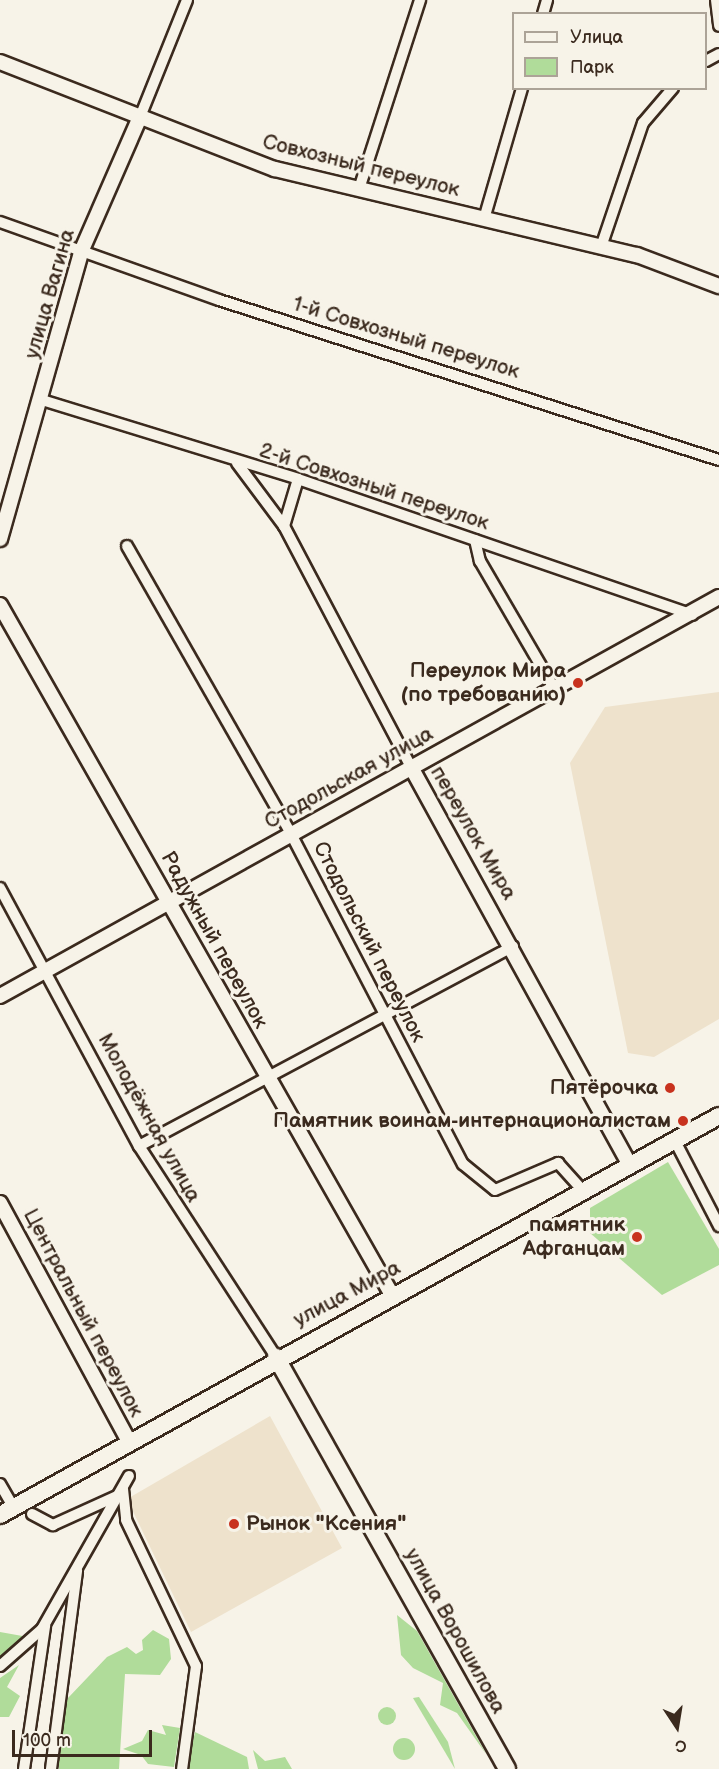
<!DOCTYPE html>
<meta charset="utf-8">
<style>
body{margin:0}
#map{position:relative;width:719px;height:1769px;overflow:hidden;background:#f7f3e8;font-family:"Balsamiq Sans",sans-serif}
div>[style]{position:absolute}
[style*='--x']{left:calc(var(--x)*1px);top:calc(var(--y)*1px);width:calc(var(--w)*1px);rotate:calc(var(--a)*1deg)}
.built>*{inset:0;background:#eee2cc}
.green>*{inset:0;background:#b0dc9a}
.round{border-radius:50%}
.roads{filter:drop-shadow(2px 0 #3b2a1e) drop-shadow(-2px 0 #3b2a1e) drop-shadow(0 2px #3b2a1e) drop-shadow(0 -2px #3b2a1e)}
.minor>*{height:10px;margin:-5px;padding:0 5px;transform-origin:5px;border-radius:5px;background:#f7f3e8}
.tertiary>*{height:14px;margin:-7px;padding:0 7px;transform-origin:7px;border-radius:7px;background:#f7f3e8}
.secondary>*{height:16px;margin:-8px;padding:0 8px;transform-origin:8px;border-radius:8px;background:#f7f3e8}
.dots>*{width:16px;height:16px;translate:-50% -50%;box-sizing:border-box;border:3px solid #f7f3e8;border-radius:50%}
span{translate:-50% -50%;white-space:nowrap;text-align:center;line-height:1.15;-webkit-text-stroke:6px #f7f3e8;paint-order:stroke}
.street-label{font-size:21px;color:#3b2a1e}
.poi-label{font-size:21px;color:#3b2a1e;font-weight:700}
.right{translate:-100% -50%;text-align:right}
.left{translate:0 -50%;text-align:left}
.legend{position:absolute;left:512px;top:12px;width:195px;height:78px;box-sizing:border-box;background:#f7f3e8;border:2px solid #aca397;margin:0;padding:8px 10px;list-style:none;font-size:18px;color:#3b2a1e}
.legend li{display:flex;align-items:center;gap:12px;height:30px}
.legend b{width:30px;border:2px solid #aca397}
.north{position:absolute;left:647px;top:1697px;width:60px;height:60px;-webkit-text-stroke:4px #f7f3e8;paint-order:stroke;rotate:168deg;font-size:16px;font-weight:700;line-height:24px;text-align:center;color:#3b2a1e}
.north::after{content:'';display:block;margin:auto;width:21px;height:27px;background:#3b2a1e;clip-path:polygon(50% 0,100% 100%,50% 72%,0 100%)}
.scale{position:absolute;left:12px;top:1730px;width:140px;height:27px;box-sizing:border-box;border:3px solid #3b2a1e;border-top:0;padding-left:8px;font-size:18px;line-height:21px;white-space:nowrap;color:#3b2a1e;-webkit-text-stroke:4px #f7f3e8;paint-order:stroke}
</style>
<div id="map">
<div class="built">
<div style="clip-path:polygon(719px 692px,719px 1019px,654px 1057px,628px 1053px,570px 763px,605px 707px)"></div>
<div style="clip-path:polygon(270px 1416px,342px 1548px,191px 1632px,127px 1499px)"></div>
</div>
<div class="green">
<div style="clip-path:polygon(668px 1162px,719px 1249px,719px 1265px,662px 1295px,590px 1233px,590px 1208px)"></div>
<div style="clip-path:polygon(397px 1615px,417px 1631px,486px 1754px,457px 1713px,440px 1705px,443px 1683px,413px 1668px,401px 1655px)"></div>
<div style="clip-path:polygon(153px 1630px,169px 1639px,171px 1659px,160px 1675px,125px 1674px,119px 1769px,59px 1769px,59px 1724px,68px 1698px,107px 1657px,127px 1647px,136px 1654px,143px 1650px,142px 1640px)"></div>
<div style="clip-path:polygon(0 1632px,28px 1637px,0 1661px)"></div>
<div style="clip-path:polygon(19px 1665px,7px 1687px,20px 1696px,9px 1717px,0 1717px,0 1678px)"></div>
<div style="clip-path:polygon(419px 1697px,448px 1742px,455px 1769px,413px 1698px)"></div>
<div class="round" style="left:378px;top:1707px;width:18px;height:18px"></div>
<div style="clip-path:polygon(162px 1725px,180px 1728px,174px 1767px,148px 1764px,141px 1755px,123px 1749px,142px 1741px,148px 1730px,166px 1735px)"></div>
<div style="clip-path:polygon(195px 1732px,247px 1757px,249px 1769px,187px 1769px)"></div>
<div class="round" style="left:393px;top:1738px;width:22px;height:22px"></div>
<div style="clip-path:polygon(253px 1750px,265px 1761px,285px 1757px,292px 1769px,258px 1769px)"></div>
</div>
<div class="roads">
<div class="minor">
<div style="--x:716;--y:0;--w:26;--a:83"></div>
<div style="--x:543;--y:14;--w:15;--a:-74"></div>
<div style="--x:706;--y:61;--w:15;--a:-28"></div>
<div style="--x:140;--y:117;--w:126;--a:-68.1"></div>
<div style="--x:359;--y:189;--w:199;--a:-72.1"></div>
<div style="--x:484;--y:219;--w:136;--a:-73.8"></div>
<div style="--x:0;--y:222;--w:232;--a:19.6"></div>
<div style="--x:219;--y:300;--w:525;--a:17.74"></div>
<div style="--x:601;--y:247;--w:131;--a:-71.3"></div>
<div style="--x:643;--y:123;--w:46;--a:-49.4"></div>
<div style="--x:42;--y:400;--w:268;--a:17.1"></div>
<div style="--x:298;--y:479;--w:417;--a:19"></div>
<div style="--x:237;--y:463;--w:79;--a:53.3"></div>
<div style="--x:284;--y:526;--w:272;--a:62.2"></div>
<div style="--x:284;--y:526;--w:49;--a:-73.4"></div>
<div style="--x:475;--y:540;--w:22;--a:77"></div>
<div style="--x:480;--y:561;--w:147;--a:59.8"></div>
<div style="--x:127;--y:546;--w:331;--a:60.3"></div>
<div style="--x:291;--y:834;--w:372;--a:62.5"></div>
<div style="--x:463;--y:1164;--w:41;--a:39.1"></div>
<div style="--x:495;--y:1190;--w:69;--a:-23.2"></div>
<div style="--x:558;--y:1163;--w:38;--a:48"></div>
<div style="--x:0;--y:888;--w:293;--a:61.7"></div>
<div style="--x:139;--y:1146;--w:252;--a:57"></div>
<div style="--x:675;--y:1141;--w:96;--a:62.6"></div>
<div style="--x:139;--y:1146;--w:424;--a:-28.1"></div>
<div style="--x:0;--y:1484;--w:28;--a:60"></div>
<div style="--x:123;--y:1489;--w:31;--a:84"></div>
<div style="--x:126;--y:1520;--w:162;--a:64.4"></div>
<div style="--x:196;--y:1666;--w:104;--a:97.7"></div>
<div style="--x:32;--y:1514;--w:24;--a:28"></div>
<div style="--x:53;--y:1525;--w:70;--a:-24.4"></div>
<div style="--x:0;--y:1666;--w:56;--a:-41.4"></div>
<div style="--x:42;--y:1629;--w:176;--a:-60.4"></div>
<div style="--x:24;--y:1769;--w:145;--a:-81.6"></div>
<div style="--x:51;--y:1769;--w:200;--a:-82.5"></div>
</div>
<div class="tertiary">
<div style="--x:0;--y:62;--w:295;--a:21.3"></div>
<div style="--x:275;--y:169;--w:372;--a:13.4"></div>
<div style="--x:637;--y:255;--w:88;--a:20.7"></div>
<div style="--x:0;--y:539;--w:298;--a:-74.2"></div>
<div style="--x:81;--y:252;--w:147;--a:-66.4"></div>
<div style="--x:0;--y:605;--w:794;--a:60.4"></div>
<div style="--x:411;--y:767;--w:455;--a:61.2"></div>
<div style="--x:0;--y:996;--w:822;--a:-29.03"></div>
<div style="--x:0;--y:1203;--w:273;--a:61.6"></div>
</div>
<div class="secondary">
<div style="--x:276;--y:1357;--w:472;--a:60.7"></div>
<div style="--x:0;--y:1515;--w:822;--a:-29.03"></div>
</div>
</div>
<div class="dots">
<div style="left:578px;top:683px;background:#c8321e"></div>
<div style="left:670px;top:1088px;background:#c8321e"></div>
<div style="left:683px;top:1121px;background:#c8321e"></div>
<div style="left:637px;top:1237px;background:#c8321e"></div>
<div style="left:234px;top:1524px;background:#c8321e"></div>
</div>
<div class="street-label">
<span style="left:361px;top:166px;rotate:14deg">Совхозный переулок</span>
<span style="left:50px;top:294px;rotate:-74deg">улица Вагина</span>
<span style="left:406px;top:338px;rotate:17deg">1-й Совхозный переулок</span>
<span style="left:374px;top:487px;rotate:18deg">2-й Совхозный переулок</span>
<span style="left:349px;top:778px;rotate:-29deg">Стодольская улица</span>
<span style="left:473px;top:833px;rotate:60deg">переулок Мира</span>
<span style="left:214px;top:940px;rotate:61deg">Радужный переулок</span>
<span style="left:369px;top:942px;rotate:63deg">Стодольский переулок</span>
<span style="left:149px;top:1118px;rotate:61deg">Молодёжная улица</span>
<span style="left:347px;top:1294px;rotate:-28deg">улица Мира</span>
<span style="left:83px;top:1313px;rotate:62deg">Центральный переулок</span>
<span style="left:455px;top:1631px;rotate:61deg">улица Ворошилова</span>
</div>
<div class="poi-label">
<span class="right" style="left:566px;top:683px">Переулок Мира<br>(по требованию)</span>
<span class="right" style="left:658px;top:1088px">Пятёрочка</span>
<span class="right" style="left:671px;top:1121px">Памятник воинам‐интернационалистам</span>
<span class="right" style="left:625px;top:1237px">памятник<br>Афганцам</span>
<span class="left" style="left:246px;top:1524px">Рынок "Ксения"</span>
</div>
<ul class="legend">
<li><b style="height:8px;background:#f7f3e8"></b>Улица</li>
<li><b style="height:16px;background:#b0dc9a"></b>Парк</li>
</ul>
<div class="north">С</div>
<div class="scale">100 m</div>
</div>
